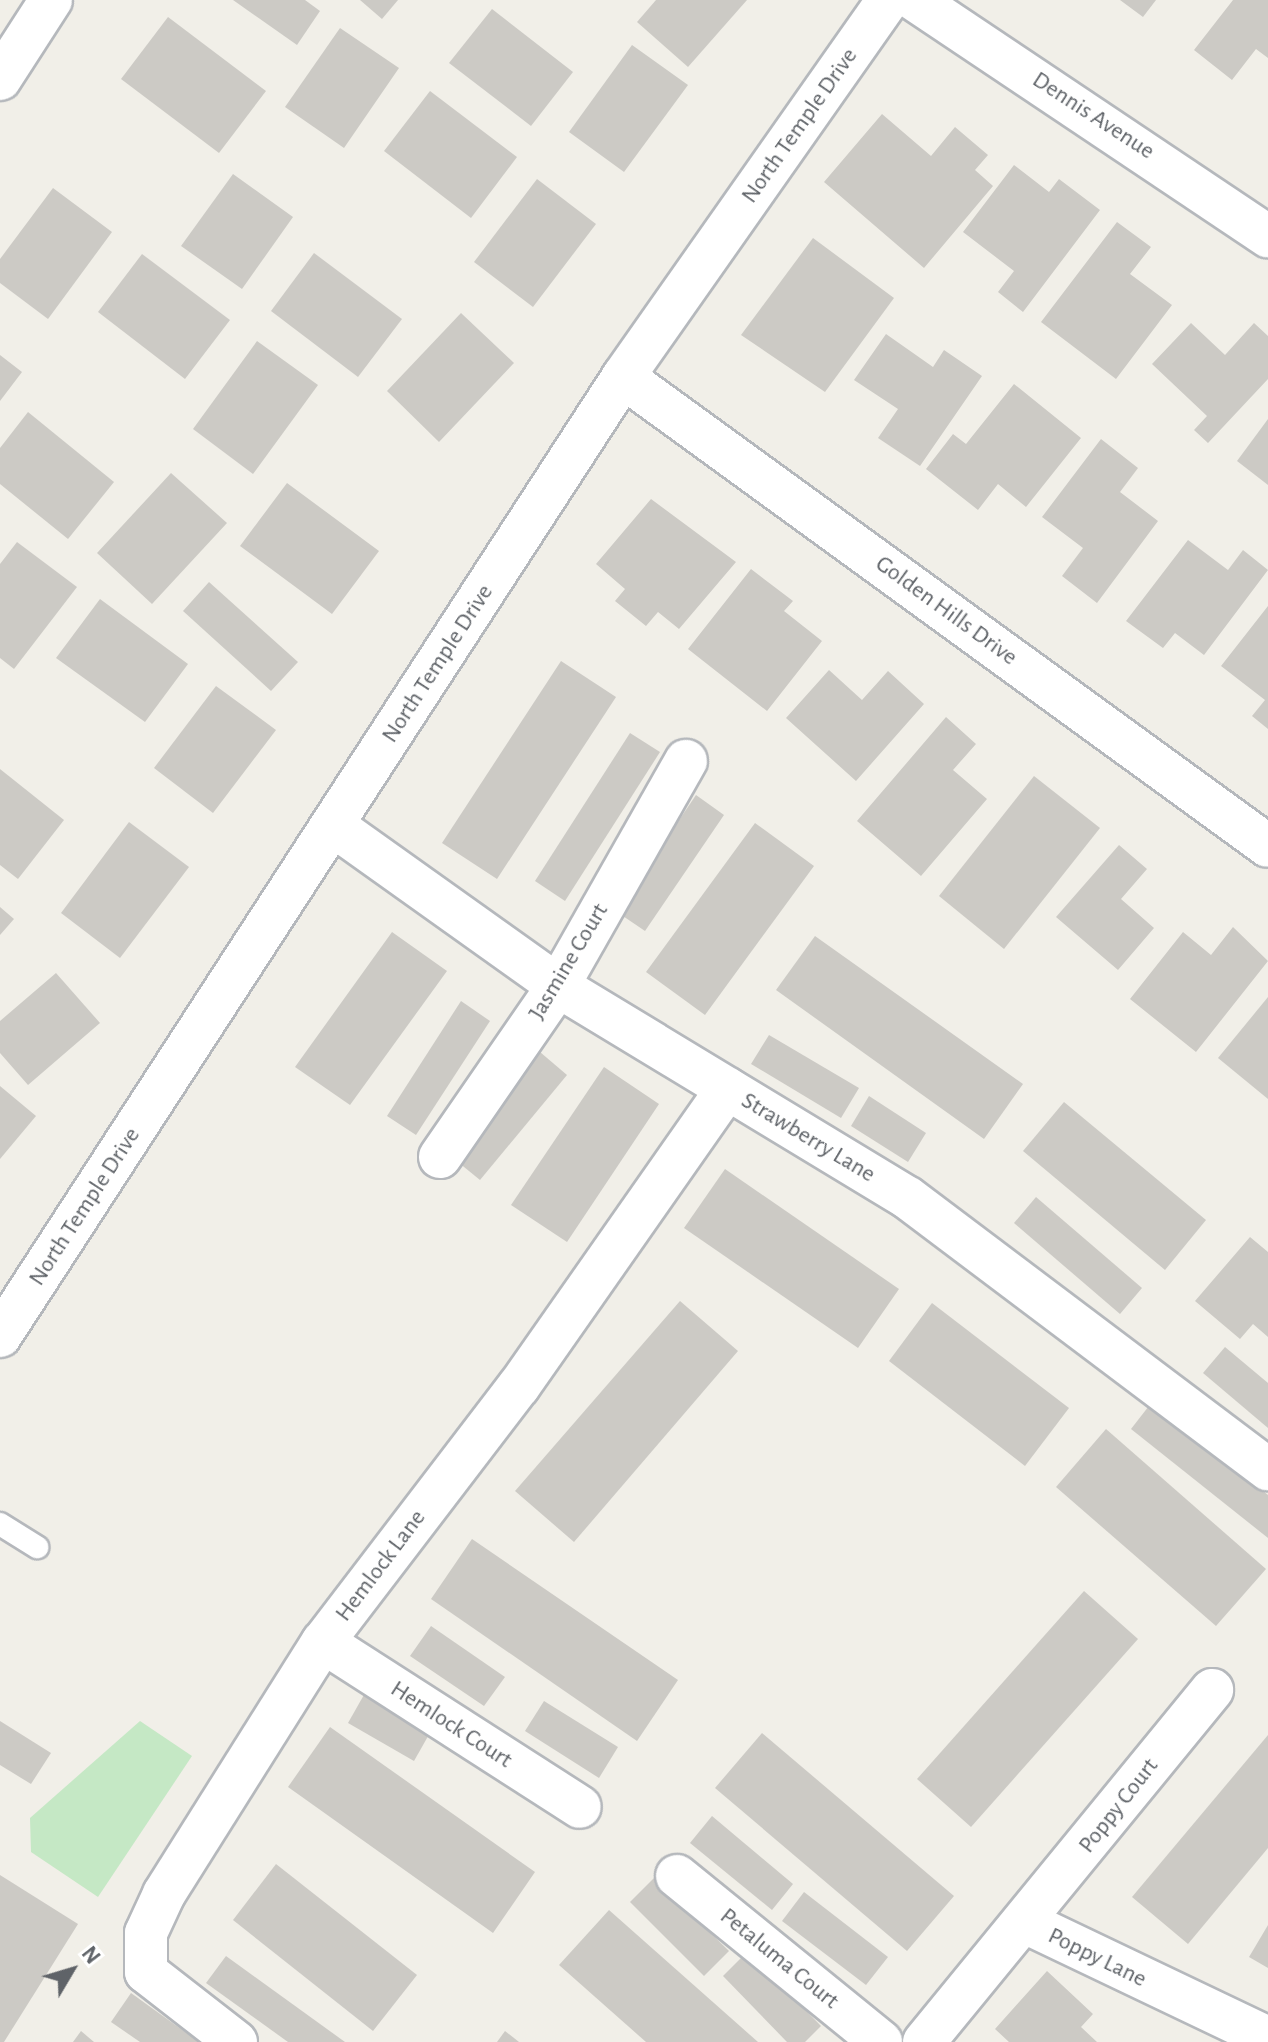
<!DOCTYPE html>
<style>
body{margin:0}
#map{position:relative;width:1268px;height:2042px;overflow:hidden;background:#f1efe8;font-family:"Alegreya Sans",sans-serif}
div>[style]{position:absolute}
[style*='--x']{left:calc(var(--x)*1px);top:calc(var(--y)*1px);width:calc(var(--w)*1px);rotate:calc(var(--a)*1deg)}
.green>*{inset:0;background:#c5e8c5}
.building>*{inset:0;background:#cccac5}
.roads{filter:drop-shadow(2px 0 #b5b8bc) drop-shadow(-2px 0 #b5b8bc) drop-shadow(0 2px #b5b8bc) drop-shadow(0 -2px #b5b8bc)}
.service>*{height:22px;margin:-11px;padding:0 11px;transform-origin:11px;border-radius:11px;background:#fff}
.minor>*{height:42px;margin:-21px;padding:0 21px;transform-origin:21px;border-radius:21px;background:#fff}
span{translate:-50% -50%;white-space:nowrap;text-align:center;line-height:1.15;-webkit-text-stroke:6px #fff;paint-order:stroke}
.street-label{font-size:24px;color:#5f6368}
.north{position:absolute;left:32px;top:1930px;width:80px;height:80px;-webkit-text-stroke:6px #fff;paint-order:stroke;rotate:52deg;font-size:22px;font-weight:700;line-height:32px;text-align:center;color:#5f6368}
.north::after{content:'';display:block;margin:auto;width:28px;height:36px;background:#5f6368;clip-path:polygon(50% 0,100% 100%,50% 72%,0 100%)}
</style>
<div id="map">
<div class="green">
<div style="clip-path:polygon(140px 1721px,192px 1756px,98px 1897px,31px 1852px,30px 1818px)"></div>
</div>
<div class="building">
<div style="clip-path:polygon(233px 0,305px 0,320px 11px,297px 45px)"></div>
<div style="clip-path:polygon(360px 0,398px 0,382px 19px)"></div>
<div style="clip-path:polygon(656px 0,747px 0,688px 67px,637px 22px)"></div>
<div style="clip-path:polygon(1120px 0,1156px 0,1143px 17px)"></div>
<div style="clip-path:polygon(1233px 0,1268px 0,1268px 58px,1256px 49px,1232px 80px,1194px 50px)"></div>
<div style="clip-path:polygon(492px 9px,573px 72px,531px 126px,449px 63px)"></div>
<div style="clip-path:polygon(168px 17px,266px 91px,219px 153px,121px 79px)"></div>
<div style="clip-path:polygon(340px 28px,399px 68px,344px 148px,285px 107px)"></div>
<div style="clip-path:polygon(632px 45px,688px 85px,624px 172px,569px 132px)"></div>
<div style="clip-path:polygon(430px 91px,517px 157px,471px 218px,384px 151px)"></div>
<div style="clip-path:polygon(882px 114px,931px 156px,955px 127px,988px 155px,975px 170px,993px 186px,924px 268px,824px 182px)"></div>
<div style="clip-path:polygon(1014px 165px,1049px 192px,1059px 179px,1100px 210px,1023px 312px,998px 292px,1014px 271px,963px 232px)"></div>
<div style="clip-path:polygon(233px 174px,293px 217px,242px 289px,181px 246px)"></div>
<div style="clip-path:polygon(537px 179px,596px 224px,533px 307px,474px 262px)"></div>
<div style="clip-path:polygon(53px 188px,112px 232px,48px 319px,0 283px,0 259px)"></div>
<div style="clip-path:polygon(1117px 222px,1151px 247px,1130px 274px,1172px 305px,1116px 379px,1041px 322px)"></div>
<div style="clip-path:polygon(813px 238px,894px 298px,825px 392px,741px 335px)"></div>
<div style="clip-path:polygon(314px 253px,402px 319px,358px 377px,271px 311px)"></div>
<div style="clip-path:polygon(142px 254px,230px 320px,185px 379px,98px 312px)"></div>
<div style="clip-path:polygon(461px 313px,514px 363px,439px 442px,387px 391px)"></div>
<div style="clip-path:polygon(1191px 323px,1225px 355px,1254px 323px,1268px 336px,1268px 379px,1208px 443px,1194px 430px,1207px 416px,1152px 364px)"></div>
<div style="clip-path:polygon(886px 334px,933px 367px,944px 350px,982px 376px,920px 466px,878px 438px,898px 409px,854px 380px)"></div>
<div style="clip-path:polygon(257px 341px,318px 385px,253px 474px,193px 429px)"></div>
<div style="clip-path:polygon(0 355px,22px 372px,0 401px)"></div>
<div style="clip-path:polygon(1014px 384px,1081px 438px,1026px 507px,998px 484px,978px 510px,926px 469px,953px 434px,966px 444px)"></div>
<div style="clip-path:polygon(28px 412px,114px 482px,68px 539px,0 484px,0 448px)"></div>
<div style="clip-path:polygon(1268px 419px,1268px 485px,1237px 461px)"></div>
<div style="clip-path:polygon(1101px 439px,1138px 468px,1120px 492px,1158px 521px,1097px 603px,1062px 576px,1083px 548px,1042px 517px)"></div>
<div style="clip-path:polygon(171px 473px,227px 523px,152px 604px,97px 553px)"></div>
<div style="clip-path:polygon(287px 483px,379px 551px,332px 614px,240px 546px)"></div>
<div style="clip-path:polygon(651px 499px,736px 562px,679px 629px,658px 612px,646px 626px,615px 601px,625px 589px,596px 564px)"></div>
<div style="clip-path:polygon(1188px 540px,1228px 570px,1243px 550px,1268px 570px,1204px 655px,1175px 633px,1163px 648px,1126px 621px)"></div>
<div style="clip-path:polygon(17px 542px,77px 587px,14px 669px,0 658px,0 564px)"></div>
<div style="clip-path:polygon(751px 569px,793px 601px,784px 611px,822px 641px,767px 711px,688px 649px)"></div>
<div style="clip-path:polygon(209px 582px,298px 662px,271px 691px,183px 611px)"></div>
<div style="clip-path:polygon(100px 599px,188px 664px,145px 722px,56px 658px)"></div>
<div style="clip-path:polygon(1268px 606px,1268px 729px,1252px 716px,1265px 700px,1221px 666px)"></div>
<div style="clip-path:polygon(561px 661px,616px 697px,497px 879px,442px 843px)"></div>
<div style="clip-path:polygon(829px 670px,862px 700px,888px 671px,924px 704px,856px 781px,786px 718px)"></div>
<div style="clip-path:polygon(216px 686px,276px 730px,213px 813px,154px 768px)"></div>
<div style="clip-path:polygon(946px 717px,976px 744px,953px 770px,987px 799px,921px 876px,857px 821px)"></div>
<div style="clip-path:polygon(630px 733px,660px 752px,565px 901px,535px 881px)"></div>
<div style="clip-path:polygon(0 769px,64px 820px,18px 879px,0 865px)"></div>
<div style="clip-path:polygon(1034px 776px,1100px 828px,1004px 949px,939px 896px)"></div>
<div style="clip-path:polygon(696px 795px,724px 815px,645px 931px,617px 912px)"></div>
<div style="clip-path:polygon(129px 822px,189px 867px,120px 958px,61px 913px)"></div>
<div style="clip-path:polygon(755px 823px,814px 866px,705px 1015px,646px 972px)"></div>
<div style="clip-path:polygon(1119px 845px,1147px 869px,1121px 899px,1154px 928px,1118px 970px,1056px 917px)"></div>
<div style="clip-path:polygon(0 907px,14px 919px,0 935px)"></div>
<div style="clip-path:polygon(1233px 927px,1268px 961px,1196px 1052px,1130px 999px,1183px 932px,1211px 955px)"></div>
<div style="clip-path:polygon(392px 932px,447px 971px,350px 1105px,295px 1067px)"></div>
<div style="clip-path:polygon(815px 936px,1023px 1084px,984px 1139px,776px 990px)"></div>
<div style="clip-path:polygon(56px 973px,100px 1023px,28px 1085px,0 1053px,0 1021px)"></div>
<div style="clip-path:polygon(1268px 997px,1268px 1099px,1218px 1058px)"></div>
<div style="clip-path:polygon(461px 1001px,490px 1021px,416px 1135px,387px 1116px)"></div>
<div style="clip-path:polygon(769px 1035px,859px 1088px,841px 1118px,751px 1064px)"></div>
<div style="clip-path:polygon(540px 1052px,567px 1075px,480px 1180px,453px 1158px)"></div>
<div style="clip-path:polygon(604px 1067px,659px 1104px,567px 1242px,511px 1205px)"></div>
<div style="clip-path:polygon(0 1086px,36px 1116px,0 1159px)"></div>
<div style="clip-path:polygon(869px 1096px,926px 1133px,908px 1162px,851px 1126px)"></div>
<div style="clip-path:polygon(1064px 1102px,1206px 1220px,1165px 1270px,1023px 1151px)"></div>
<div style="clip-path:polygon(725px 1169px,899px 1289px,858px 1348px,684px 1228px)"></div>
<div style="clip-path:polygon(1036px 1197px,1142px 1288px,1120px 1314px,1014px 1223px)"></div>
<div style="clip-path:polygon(1250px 1237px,1268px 1252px,1268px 1337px,1253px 1324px,1240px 1339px,1195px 1301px)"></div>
<div style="clip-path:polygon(680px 1301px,738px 1351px,574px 1542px,515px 1491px)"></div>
<div style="clip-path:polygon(932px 1303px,1069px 1408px,1025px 1466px,889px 1361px)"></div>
<div style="clip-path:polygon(1225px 1347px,1268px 1383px,1268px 1428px,1203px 1373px)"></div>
<div style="clip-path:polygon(1152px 1402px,1268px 1495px,1268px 1538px,1131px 1429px)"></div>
<div style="clip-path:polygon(1106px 1429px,1266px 1569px,1216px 1626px,1056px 1487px)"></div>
<div style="clip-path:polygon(472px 1539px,678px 1680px,637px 1741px,431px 1599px)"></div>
<div style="clip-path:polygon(1084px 1591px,1138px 1639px,971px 1827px,917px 1779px)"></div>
<div style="clip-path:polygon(431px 1626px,505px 1677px,484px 1706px,410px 1656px)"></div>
<div style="clip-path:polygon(365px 1693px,431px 1731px,414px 1761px,348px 1723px)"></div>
<div style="clip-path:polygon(544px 1701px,618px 1747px,599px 1778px,525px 1731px)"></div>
<div style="clip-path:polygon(0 1721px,51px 1753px,31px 1784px,0 1765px)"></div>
<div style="clip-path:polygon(330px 1727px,535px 1872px,493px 1933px,288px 1787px)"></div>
<div style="clip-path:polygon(762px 1733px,954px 1896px,907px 1951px,715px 1788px)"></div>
<div style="clip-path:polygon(1268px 1735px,1268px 1848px,1188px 1944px,1132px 1897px)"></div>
<div style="clip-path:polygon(712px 1816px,793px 1884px,772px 1910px,690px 1843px)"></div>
<div style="clip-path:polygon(276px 1864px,417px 1975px,373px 2031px,233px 1920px)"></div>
<div style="clip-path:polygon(0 1875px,78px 1924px,4px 2042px,0 2042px)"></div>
<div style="clip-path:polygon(654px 1878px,729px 1951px,704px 1976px,630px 1902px)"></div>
<div style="clip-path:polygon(804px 1892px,888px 1957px,866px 1985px,782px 1921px)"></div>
<div style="clip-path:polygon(609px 1910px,758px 2042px,646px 2042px,559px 1965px)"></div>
<div style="clip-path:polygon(1268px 1925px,1268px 1968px,1249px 1957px)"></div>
<div style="clip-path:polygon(748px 1951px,821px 2026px,805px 2042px,787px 2042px,723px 1976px)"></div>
<div style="clip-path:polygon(226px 1956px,345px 2042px,288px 2042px,206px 1983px)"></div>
<div style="clip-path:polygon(1047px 1971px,1093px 2014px,1081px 2027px,1097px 2042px,1009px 2042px,995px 2029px)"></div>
<div style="clip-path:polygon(131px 1993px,199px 2042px,140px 2042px,111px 2022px)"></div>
<div style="clip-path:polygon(81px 2031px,94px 2042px,73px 2042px)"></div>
<div style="clip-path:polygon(505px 2031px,519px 2042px,497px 2042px)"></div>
</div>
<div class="roads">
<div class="service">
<div style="--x:0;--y:1524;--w:44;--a:31.9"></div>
</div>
<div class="minor">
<div style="--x:915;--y:0;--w:425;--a:33.8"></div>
<div style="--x:0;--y:79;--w:94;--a:-57.2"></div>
<div style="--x:623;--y:377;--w:797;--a:36.02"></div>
<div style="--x:334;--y:826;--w:275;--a:35.5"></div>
<div style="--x:558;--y:986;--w:409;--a:31.2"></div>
<div style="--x:908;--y:1198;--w:451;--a:37"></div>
<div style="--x:440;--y:1157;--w:208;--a:-55.4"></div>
<div style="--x:558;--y:986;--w:259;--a:-60.4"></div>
<div style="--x:0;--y:1336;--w:1144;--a:-56.99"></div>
<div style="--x:623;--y:377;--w:461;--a:-54.9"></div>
<div style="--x:323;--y:1642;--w:305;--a:32.7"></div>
<div style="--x:677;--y:1876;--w:263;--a:39.1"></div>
<div style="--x:1027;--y:1923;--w:267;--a:25.5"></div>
<div style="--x:236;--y:2042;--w:114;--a:-142.1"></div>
<div style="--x:146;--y:1972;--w:39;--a:-90"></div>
<div style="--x:146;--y:1933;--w:43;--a:-65.2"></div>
<div style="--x:164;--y:1894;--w:298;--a:-57.8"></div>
<div style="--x:323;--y:1642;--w:322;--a:-52.6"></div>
<div style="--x:519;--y:1386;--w:363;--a:-55"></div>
<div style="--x:924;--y:2042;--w:455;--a:-50.7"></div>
</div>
</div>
<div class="street-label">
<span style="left:1093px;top:116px;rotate:33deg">Dennis Avenue</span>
<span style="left:800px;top:126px;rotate:-55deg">North Temple Drive</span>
<span style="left:946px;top:611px;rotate:36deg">Golden Hills Drive</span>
<span style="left:438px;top:664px;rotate:-57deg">North Temple Drive</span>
<span style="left:569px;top:962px;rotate:-59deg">Jasmine Court</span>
<span style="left:808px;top:1138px;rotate:31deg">Strawberry Lane</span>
<span style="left:85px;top:1207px;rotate:-57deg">North Temple Drive</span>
<span style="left:381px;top:1566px;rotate:-53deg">Hemlock Lane</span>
<span style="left:451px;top:1725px;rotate:33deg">Hemlock Court</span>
<span style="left:1119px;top:1806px;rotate:-52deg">Poppy Court</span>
<span style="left:1097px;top:1958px;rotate:26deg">Poppy Lane</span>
<span style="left:779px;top:1959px;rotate:39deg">Petaluma Court</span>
</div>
<div class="north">N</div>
</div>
